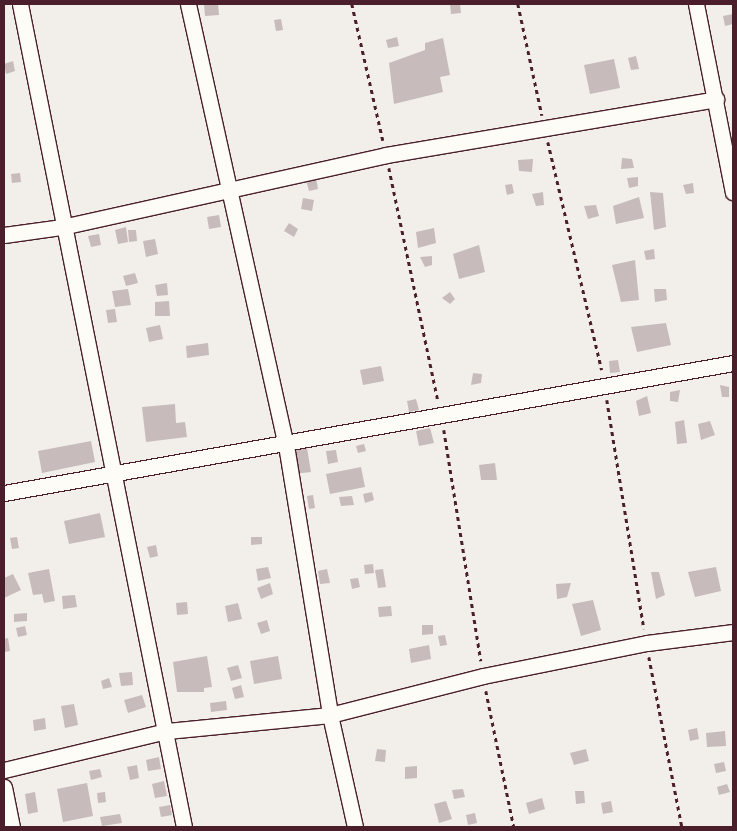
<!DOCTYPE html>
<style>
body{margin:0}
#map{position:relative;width:737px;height:831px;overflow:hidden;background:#f2efeb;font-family:Pangolin,sans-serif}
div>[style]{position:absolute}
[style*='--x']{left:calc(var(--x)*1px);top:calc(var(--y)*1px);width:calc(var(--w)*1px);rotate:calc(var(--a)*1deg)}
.building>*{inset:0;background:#c8bbbb}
.path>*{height:2.5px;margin-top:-1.25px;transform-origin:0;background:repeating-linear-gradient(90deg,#4a1f2b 0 4px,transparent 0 8px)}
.roads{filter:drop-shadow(1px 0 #4a1f2b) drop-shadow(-1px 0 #4a1f2b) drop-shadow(0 1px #4a1f2b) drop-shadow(0 -1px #4a1f2b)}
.street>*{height:15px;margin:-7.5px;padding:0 7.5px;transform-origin:7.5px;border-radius:7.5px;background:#fdfcf7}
span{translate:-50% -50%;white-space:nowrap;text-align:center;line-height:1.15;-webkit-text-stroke:5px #fdfcf7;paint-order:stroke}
.frame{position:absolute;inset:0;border:5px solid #4a1f2b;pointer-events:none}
</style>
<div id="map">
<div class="building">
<div style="clip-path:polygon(204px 4px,218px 4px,219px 15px,205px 16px)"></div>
<div style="clip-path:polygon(450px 4px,460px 4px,461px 13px,451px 14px)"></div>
<div style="clip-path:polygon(733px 14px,733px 24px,725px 26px,723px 16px)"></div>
<div style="clip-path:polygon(281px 19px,283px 30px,276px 31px,274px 20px)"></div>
<div style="clip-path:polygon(397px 37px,399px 46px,388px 48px,386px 40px)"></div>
<div style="clip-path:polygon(443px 38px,450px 75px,440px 77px,443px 92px,394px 104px,389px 63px,425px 50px,425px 43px)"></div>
<div style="clip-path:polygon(636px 56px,639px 69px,631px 70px,628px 58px)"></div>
<div style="clip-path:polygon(614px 59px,620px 88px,590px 94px,584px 65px)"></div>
<div style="clip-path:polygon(13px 61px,15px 71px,6px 74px,4px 64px)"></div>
<div style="clip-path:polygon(622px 158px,632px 159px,634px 168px,621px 169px)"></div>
<div style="clip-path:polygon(533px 159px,532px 172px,519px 171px,518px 160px)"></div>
<div style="clip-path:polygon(20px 173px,21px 182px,12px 183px,11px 174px)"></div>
<div style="clip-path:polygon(638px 177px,638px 186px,629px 188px,627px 178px)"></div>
<div style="clip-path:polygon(316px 178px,318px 189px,309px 191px,306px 180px)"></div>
<div style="clip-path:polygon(693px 183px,694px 193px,686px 194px,683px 185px)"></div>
<div style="clip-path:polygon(512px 184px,514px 193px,507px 195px,505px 185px)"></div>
<div style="clip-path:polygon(543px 192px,544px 205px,536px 206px,532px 194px)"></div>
<div style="clip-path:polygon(650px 192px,663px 193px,666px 227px,654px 230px)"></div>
<div style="clip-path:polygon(639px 197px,644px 218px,616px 224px,613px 206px)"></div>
<div style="clip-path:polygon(303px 198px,314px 200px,312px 211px,301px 209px)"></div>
<div style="clip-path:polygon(596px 205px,599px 216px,588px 219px,584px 206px)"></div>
<div style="clip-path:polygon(219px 215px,221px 227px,209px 229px,207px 217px)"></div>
<div style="clip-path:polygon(289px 223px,298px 229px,294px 237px,284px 231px)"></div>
<div style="clip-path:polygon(126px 227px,128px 242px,118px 244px,115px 230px)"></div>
<div style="clip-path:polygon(434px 228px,436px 243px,418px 248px,416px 232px)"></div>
<div style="clip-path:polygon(128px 230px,136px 230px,137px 241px,129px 242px)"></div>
<div style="clip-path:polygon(99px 234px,101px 245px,91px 247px,88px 236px)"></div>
<div style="clip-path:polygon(155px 239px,158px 254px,146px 257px,143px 241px)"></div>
<div style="clip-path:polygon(479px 245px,485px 272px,459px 279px,453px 254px)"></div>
<div style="clip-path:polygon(654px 249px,655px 259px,646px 260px,644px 251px)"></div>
<div style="clip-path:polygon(432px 256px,432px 265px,425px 267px,420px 257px)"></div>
<div style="clip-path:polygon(635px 260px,639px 300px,621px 302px,612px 265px)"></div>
<div style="clip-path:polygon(135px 273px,138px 283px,126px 286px,123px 276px)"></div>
<div style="clip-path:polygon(167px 283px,168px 295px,157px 296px,155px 285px)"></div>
<div style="clip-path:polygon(128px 289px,131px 305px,115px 307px,112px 291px)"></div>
<div style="clip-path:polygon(654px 289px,666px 289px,667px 300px,655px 302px)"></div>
<div style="clip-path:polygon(450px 292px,455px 299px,450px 304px,442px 298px)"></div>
<div style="clip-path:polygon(169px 301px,170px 316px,155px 316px,155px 302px)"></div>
<div style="clip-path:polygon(115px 309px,117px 322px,108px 323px,106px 310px)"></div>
<div style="clip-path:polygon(666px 323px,671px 345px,637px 352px,631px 327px)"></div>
<div style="clip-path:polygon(160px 325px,163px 339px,149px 342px,146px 328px)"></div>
<div style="clip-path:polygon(208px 343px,209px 355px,187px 358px,186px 346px)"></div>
<div style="clip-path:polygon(618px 360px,620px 372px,610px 373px,609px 361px)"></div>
<div style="clip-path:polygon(381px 366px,384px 381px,363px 385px,360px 370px)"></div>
<div style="clip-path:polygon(473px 373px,482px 374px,481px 383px,471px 385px)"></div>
<div style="clip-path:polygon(720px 385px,729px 387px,729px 397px,722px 397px)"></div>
<div style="clip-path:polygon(680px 390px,678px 402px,670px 401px,670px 392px)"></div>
<div style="clip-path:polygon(647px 396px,651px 413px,639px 416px,636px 401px)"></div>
<div style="clip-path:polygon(416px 399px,419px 410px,409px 412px,407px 401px)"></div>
<div style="clip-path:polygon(175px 404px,176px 423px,185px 422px,187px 437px,146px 442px,142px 407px)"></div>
<div style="clip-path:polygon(684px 420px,687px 443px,677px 444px,675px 422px)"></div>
<div style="clip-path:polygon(710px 421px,715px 435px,701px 440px,698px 424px)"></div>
<div style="clip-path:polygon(430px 428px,434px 443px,419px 446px,416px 431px)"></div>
<div style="clip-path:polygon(91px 441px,95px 462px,42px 473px,38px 451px)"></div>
<div style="clip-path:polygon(364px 444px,366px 451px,358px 453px,356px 446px)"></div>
<div style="clip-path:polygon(307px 448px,311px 472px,294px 474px,291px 450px)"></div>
<div style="clip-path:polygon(336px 450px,338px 462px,328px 464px,326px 451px)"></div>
<div style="clip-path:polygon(495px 463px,497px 480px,481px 480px,479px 465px)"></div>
<div style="clip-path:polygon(361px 467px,365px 487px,330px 494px,326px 474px)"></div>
<div style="clip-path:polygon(372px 492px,374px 500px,365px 503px,363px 494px)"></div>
<div style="clip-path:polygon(313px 495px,315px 508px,309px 509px,307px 496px)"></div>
<div style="clip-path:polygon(352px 496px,354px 505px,341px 506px,339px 497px)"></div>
<div style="clip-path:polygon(100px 513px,105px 537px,69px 544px,64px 521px)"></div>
<div style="clip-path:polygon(17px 537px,19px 548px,12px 549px,10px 538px)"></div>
<div style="clip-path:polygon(251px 537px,262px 537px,262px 544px,251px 545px)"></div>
<div style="clip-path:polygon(156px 545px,158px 556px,150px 558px,147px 547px)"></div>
<div style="clip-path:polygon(373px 564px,374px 573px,365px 574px,364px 565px)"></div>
<div style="clip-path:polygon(268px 567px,271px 578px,258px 581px,256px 569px)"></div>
<div style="clip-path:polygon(716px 567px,721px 591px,695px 597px,688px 572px)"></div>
<div style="clip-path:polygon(49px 569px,55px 601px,44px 603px,42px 594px,33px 595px,28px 573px)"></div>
<div style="clip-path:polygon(327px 569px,330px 583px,320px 584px,318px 571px)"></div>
<div style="clip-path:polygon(383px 569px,386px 587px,378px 588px,375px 570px)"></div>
<div style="clip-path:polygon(651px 572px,659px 572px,665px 595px,656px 599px)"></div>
<div style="clip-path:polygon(13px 574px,21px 590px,4px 598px,4px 578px)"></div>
<div style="clip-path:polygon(358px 578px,360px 587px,352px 589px,350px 579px)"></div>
<div style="clip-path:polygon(270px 583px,273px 594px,261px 599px,257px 588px)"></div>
<div style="clip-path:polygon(571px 583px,567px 597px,557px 599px,556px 584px)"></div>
<div style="clip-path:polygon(75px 595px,77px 607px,63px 609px,62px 596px)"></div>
<div style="clip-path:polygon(593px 600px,601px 630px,581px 636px,572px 604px)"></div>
<div style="clip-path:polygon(187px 602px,188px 614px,177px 615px,176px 603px)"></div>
<div style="clip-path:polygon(238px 603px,242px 619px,228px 622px,225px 606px)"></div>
<div style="clip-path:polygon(391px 606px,392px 616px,379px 617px,378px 607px)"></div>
<div style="clip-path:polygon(27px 613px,27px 621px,14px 622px,14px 614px)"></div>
<div style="clip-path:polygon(267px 620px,270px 631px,261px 634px,257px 623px)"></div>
<div style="clip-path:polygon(422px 625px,433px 625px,433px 634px,422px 635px)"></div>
<div style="clip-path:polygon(25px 626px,27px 635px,18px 637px,16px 628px)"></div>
<div style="clip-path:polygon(445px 635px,447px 645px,440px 646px,438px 636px)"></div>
<div style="clip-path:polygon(8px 638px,10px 651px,4px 652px,4px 639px)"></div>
<div style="clip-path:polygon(429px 645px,431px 659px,411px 663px,409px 649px)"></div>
<div style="clip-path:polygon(207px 656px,212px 687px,204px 688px,204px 692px,177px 692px,173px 662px)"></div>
<div style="clip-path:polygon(278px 656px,282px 679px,254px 684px,250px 661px)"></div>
<div style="clip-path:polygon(238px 665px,242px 678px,231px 681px,227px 668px)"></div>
<div style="clip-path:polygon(132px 672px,133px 685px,121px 686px,119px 673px)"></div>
<div style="clip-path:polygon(109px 678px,112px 687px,103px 689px,101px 681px)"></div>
<div style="clip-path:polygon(241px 685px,244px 697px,235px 699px,232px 688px)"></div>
<div style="clip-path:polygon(142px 695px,146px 707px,128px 713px,124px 700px)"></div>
<div style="clip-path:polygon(226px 701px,227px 710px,211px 712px,210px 703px)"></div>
<div style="clip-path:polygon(74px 704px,78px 725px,65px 728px,61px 706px)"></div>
<div style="clip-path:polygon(45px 718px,46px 729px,34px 731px,33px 720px)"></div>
<div style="clip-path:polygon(697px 728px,699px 739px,690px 741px,688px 730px)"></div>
<div style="clip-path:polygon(725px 731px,726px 746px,707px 747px,706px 733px)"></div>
<div style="clip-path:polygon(377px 749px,386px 750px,385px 762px,375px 761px)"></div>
<div style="clip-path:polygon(586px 749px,589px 761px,574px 765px,570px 753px)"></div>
<div style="clip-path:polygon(159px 757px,161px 769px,148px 771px,146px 760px)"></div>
<div style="clip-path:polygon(724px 762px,726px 771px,716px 773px,714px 764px)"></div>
<div style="clip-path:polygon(137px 765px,139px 778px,130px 780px,127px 767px)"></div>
<div style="clip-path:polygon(417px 766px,417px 778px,405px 779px,405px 767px)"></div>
<div style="clip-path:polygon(100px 769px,102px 777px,91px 780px,89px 771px)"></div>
<div style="clip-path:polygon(164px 781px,167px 796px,155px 798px,152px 784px)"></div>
<div style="clip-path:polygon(87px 783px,93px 816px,63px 822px,57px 789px)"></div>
<div style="clip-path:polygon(727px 784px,730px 792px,719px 795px,717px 787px)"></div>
<div style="clip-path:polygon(463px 789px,465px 797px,454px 799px,452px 790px)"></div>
<div style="clip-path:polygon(575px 791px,584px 791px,585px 803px,576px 804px)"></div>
<div style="clip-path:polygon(35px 792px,38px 812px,28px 814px,25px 794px)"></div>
<div style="clip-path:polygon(105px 792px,106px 802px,98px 803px,97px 793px)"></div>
<div style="clip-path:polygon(542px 798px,545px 809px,529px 814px,526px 803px)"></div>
<div style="clip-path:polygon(446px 801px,452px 819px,439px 823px,434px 804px)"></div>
<div style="clip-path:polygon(611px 801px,613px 812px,603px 814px,601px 803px)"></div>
<div style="clip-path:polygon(170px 805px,172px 815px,161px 817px,159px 807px)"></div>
<div style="clip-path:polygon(475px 813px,477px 823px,468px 825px,466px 815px)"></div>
<div style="clip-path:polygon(120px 814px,122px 823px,102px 826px,100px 817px)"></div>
</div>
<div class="path">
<div style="--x:352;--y:4;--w:140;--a:77.2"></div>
<div style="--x:518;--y:4;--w:114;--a:77.8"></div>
<div style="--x:548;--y:142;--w:234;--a:76.7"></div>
<div style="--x:389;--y:168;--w:237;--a:78.1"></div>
<div style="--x:607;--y:400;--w:232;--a:80.8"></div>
<div style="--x:444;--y:430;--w:234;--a:80.9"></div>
<div style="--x:649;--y:657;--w:173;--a:79"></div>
<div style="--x:486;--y:691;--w:139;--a:78.4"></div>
</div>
<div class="roads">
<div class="street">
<div style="--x:20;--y:4;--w:839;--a:78.73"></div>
<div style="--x:188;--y:4;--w:452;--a:77.5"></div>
<div style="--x:286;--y:445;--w:274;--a:80.7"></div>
<div style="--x:330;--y:715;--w:115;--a:77.4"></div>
<div style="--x:696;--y:4;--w:192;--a:78.9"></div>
<div style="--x:4;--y:235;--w:59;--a:-7.9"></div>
<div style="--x:62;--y:227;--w:332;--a:-12.5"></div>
<div style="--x:386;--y:155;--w:335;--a:-9.6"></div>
<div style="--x:4;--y:493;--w:741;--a:-10.11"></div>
<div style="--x:4;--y:770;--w:168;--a:-13.5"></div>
<div style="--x:167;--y:731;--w:164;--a:-5.6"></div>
<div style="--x:330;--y:715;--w:158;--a:-14.3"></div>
<div style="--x:483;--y:676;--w:167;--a:-11.4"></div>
<div style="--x:647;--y:643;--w:87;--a:-7.3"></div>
<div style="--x:4;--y:787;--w:41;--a:78.7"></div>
</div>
</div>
<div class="frame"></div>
</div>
